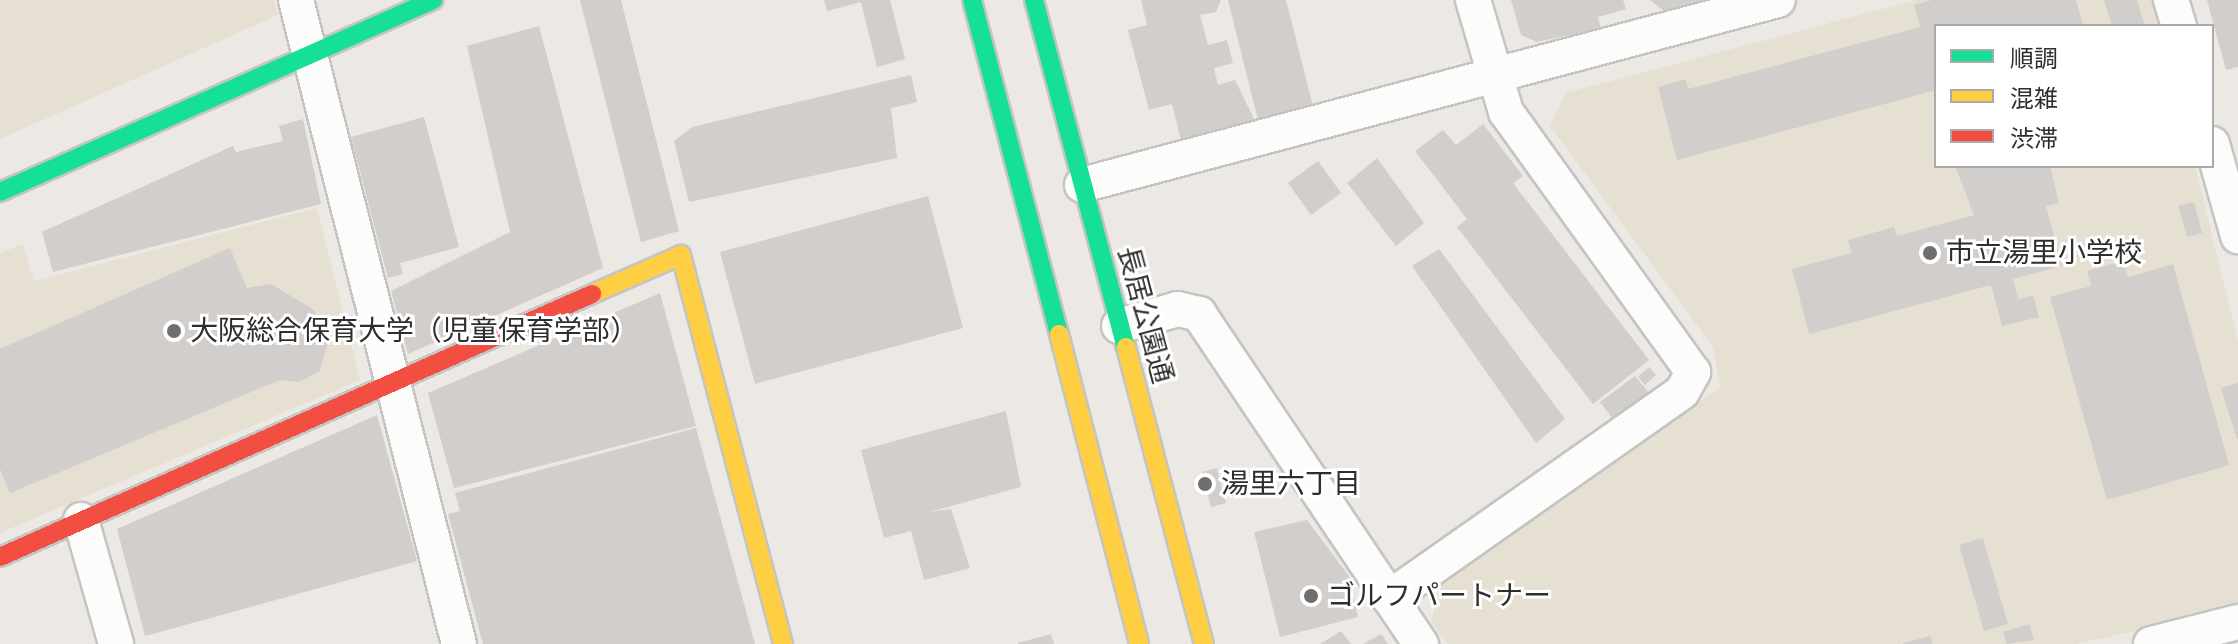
<!DOCTYPE html>
<meta charset="utf-8">
<style>
body{margin:0}
#map{position:relative;width:2238px;height:644px;overflow:hidden;background:#ece8e4;font-family:Arial,"Noto Sans JP",sans-serif}
div>[style]{position:absolute}
[style*='--x']{left:calc(var(--x)*1px);top:calc(var(--y)*1px);width:calc(var(--w)*1px);rotate:calc(var(--a)*1deg)}
.education>*{inset:0;background:#e6e0d3}
.building>*{inset:0;background:#d1cecb}
.roads{filter:drop-shadow(2px 0 #c5c4c5) drop-shadow(-2px 0 #c5c4c5) drop-shadow(0 2px #c5c4c5) drop-shadow(0 -2px #c5c4c5)}
.street>*{height:34px;margin:-17px;padding:0 17px;transform-origin:17px;border-radius:17px;background:#fcfcfb}
.fast>*{height:18px;margin:-9px;padding:0 9px;transform-origin:9px;border-radius:9px;background:#16e098}
.slow>*{height:18px;margin:-9px;padding:0 9px;transform-origin:9px;border-radius:9px;background:#ffcf43}
.jam>*{height:18px;margin:-9px;padding:0 9px;transform-origin:9px;border-radius:9px;background:#f24e42}
.dots>*{width:22px;height:22px;translate:-50% -50%;box-sizing:border-box;border:4px solid #fff;border-radius:50%}
span{translate:-50% -50%;white-space:nowrap;text-align:center;line-height:1.15;-webkit-text-stroke:6px #fff;paint-order:stroke}
.poi-label{font-size:28px;color:#2e2e2e}
.left{translate:0 -50%;text-align:left}
.street-label{font-size:28px;color:#2e2e2e}
.legend{position:absolute;left:1934px;top:24px;width:280px;height:144px;box-sizing:border-box;background:#fff;border:2px solid #ababab;margin:0;padding:10px 14px;list-style:none;font-size:24px;color:#2e2e2e}
.legend li{display:flex;align-items:center;gap:16px;height:40px}
.legend b{width:40px;border:2px solid #ababab}
</style>
<div id="map">
<div class="education">
<div style="clip-path:polygon(0 0,274px 0,278px 15px,0 139px)"></div>
<div style="clip-path:polygon(1916px 0,2154px 0,2160px 26px,1936px 26px,1936px 166px,2195px 166px,2238px 340px,2238px 608px,2076px 644px,1448px 644px,1431px 622px,1441px 582px,1720px 387px,1713px 347px,1550px 126px,1566px 93px)"></div>
<div style="clip-path:polygon(317px 208px,360px 380px,0 533px,0 253px,23px 244px,34px 281px)"></div>
</div>
<div class="building">
<div style="clip-path:polygon(580px 0,621px 0,679px 231px,641px 242px)"></div>
<div style="clip-path:polygon(824px 0,890px 0,905px 59px,877px 67px,861px 2px,827px 11px)"></div>
<div style="clip-path:polygon(1141px 0,1221px 0,1216px 12px,1200px 15px,1208px 45px,1227px 40px,1233px 63px,1214px 68px,1218px 85px,1235px 80px,1255px 121px,1181px 140px,1172px 104px,1149px 110px,1128px 30px,1147px 25px)"></div>
<div style="clip-path:polygon(1228px 0,1286px 0,1313px 106px,1258px 120px)"></div>
<div style="clip-path:polygon(1511px 0,1623px 0,1626px 9px,1598px 17px,1601px 28px,1537px 42px,1521px 35px)"></div>
<div style="clip-path:polygon(1650px 0,1700px 0,1700px 1px,1664px 11px)"></div>
<div style="clip-path:polygon(1932px 0,2076px 0,2083px 26px,1936px 26px,1936px 90px,1677px 160px,1658px 87px,1686px 79px,1688px 89px,1920px 27px,1914px 5px)"></div>
<div style="clip-path:polygon(2104px 0,2137px 0,2145px 26px,2112px 26px)"></div>
<div style="clip-path:polygon(2207px 0,2238px 0,2238px 67px,2226px 70px)"></div>
<div style="clip-path:polygon(539px 26px,603px 268px,408px 354px,391px 291px,510px 232px,467px 46px)"></div>
<div style="clip-path:polygon(911px 75px,917px 102px,891px 108px,897px 158px,689px 202px,674px 141px,692px 127px)"></div>
<div style="clip-path:polygon(424px 117px,459px 247px,400px 263px,403px 274px,388px 278px,351px 137px)"></div>
<div style="clip-path:polygon(303px 119px,321px 204px,53px 272px,42px 232px,233px 146px,236px 152px,283px 141px,279px 126px)"></div>
<div style="clip-path:polygon(1483px 124px,1523px 176px,1513px 183px,1649px 360px,1593px 404px,1457px 227px,1467px 219px,1415px 151px,1443px 130px,1456px 145px)"></div>
<div style="clip-path:polygon(1377px 158px,1424px 223px,1396px 246px,1347px 183px)"></div>
<div style="clip-path:polygon(1318px 161px,1341px 193px,1311px 215px,1288px 183px)"></div>
<div style="clip-path:polygon(1955px 166px,2050px 166px,2059px 203px,2046px 206px,2062px 266px,2013px 279px,2018px 299px,2033px 295px,2039px 317px,2002px 326px,1991px 285px,1809px 334px,1792px 269px,1852px 253px,1848px 240px,1894px 227px,1897px 236px,1974px 215px)"></div>
<div style="clip-path:polygon(928px 196px,963px 328px,755px 384px,720px 252px)"></div>
<div style="clip-path:polygon(2194px 202px,2202px 233px,2187px 237px,2178px 206px)"></div>
<div style="clip-path:polygon(230px 248px,247px 288px,271px 284px,314px 310px,328px 342px,320px 371px,299px 382px,280px 380px,10px 493px,0 469px,0 349px)"></div>
<div style="clip-path:polygon(1439px 249px,1565px 419px,1536px 443px,1412px 266px)"></div>
<div style="clip-path:polygon(2123px 261px,2128px 277px,2173px 264px,2229px 465px,2107px 500px,2050px 297px,2091px 286px,2087px 271px)"></div>
<div style="clip-path:polygon(660px 293px,696px 426px,454px 488px,428px 393px)"></div>
<div style="clip-path:polygon(1649px 367px,1656px 375px,1645px 385px,1638px 377px)"></div>
<div style="clip-path:polygon(1635px 376px,1649px 393px,1613px 419px,1600px 402px)"></div>
<div style="clip-path:polygon(2238px 383px,2238px 439px,2237px 439px,2221px 388px)"></div>
<div style="clip-path:polygon(1006px 411px,1021px 487px,929px 512px,951px 509px,970px 568px,924px 580px,911px 531px,884px 538px,861px 450px)"></div>
<div style="clip-path:polygon(377px 415px,417px 561px,145px 636px,117px 529px)"></div>
<div style="clip-path:polygon(696px 428px,755px 644px,483px 644px,448px 514px,460px 511px,455px 493px)"></div>
<div style="clip-path:polygon(1217px 468px,1226px 503px,1211px 507px,1202px 472px)"></div>
<div style="clip-path:polygon(1307px 520px,1348px 575px,1358px 617px,1280px 637px,1254px 532px)"></div>
<div style="clip-path:polygon(1983px 538px,2008px 624px,1984px 631px,1959px 545px)"></div>
<div style="clip-path:polygon(2029px 624px,2034px 640px,2007px 644px,2003px 632px)"></div>
<div style="clip-path:polygon(1341px 631px,1351px 644px,1320px 644px)"></div>
<div style="clip-path:polygon(1051px 634px,1054px 644px,1018px 644px,1018px 643px)"></div>
<div style="clip-path:polygon(1381px 634px,1388px 644px,1363px 644px)"></div>
<div style="clip-path:polygon(1931px 636px,1932px 644px,1903px 644px,1903px 643px)"></div>
</div>
<div class="roads">
<div class="street">
<div style="--x:296;--y:0;--w:664;--a:75.8"></div>
<div style="--x:2171;--y:0;--w:27;--a:73"></div>
<div style="--x:2212;--y:144;--w:96;--a:74.2"></div>
<div style="--x:1082;--y:185;--w:720;--a:-14.89"></div>
<div style="--x:1119;--y:326;--w:61;--a:-16.1"></div>
<div style="--x:1178;--y:309;--w:22;--a:13"></div>
<div style="--x:1199;--y:314;--w:398;--a:56.1"></div>
<div style="--x:81;--y:520;--w:129;--a:74.2"></div>
<div style="--x:1389;--y:598;--w:358;--a:-35.1"></div>
<div style="--x:1682;--y:392;--w:23;--a:-61"></div>
<div style="--x:1693;--y:372;--w:320;--a:-125.7"></div>
<div style="--x:1506;--y:112;--w:117;--a:-106.4"></div>
<div style="--x:2151;--y:644;--w:90;--a:-14.2"></div>
</div>
<div class="fast">
<div style="--x:972;--y:0;--w:345;--a:75.4"></div>
<div style="--x:1034;--y:0;--w:359;--a:75.2"></div>
<div style="--x:0;--y:192;--w:474;--a:-23.9"></div>
</div>
<div class="slow">
<div style="--x:592;--y:294;--w:97;--a:-23.7"></div>
<div style="--x:681;--y:255;--w:402;--a:75.3"></div>
<div style="--x:1059;--y:334;--w:320;--a:75.5"></div>
<div style="--x:1126;--y:347;--w:307;--a:75.3"></div>
</div>
<div class="jam">
<div style="--x:0;--y:557;--w:648;--a:-23.95"></div>
</div>
</div>
<div class="dots">
<div style="left:1930px;top:253px;background:#706f6e"></div>
<div style="left:174px;top:331px;background:#706f6e"></div>
<div style="left:1205px;top:484px;background:#706f6e"></div>
<div style="left:1311px;top:596px;background:#706f6e"></div>
</div>
<div class="poi-label">
<span class="left" style="left:1946px;top:253px">市立湯里小学校</span>
<span class="left" style="left:190px;top:331px">大阪総合保育大学（児童保育学部）</span>
<span class="left" style="left:1221px;top:484px">湯里六丁目</span>
<span class="left" style="left:1327px;top:596px">ゴルフパートナー</span>
</div>
<div class="street-label">
<span style="left:1145px;top:315px;rotate:75deg">長居公園通</span>
</div>
<ul class="legend">
<li><b style="height:10px;background:#16e098"></b>順調</li>
<li><b style="height:10px;background:#ffcf43"></b>混雑</li>
<li><b style="height:10px;background:#f24e42"></b>渋滞</li>
</ul>
</div>
